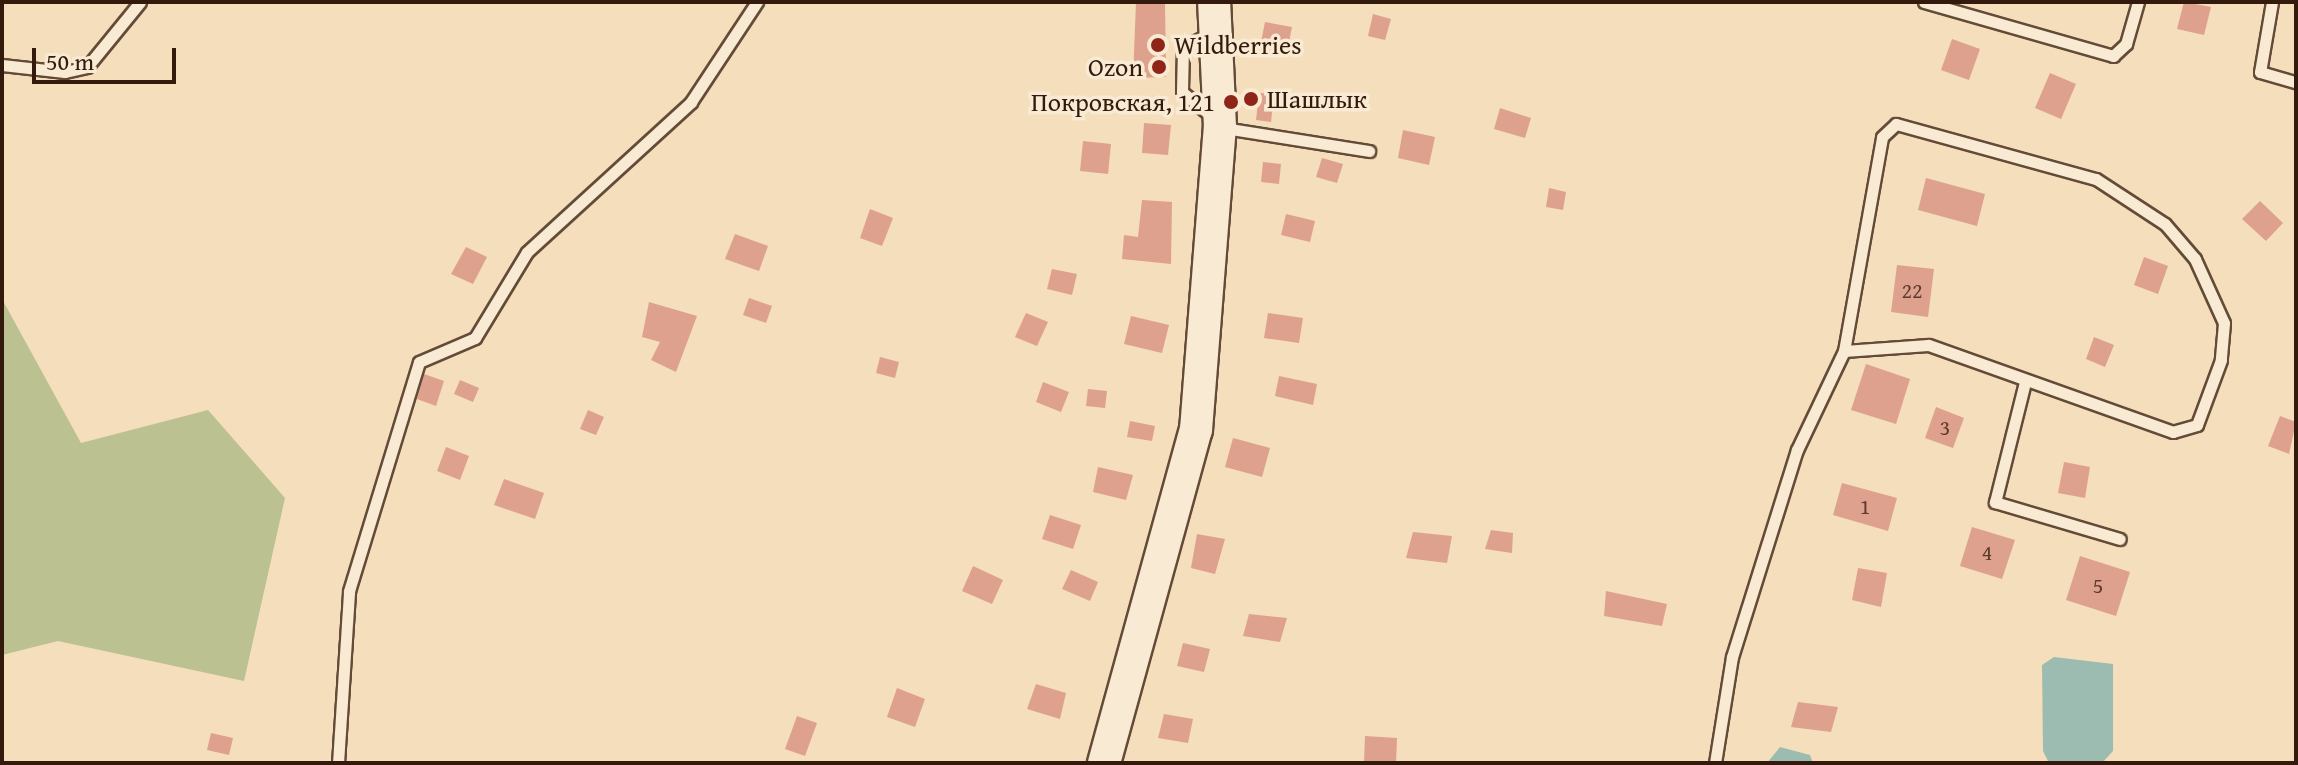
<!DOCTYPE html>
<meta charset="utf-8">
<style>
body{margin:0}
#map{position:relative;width:2298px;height:765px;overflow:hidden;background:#f5debb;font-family:"Gentium Book Plus",serif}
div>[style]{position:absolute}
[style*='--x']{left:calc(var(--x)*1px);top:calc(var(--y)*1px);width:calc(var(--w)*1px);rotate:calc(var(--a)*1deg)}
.green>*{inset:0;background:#bbc191}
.water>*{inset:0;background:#9cbcb2}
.building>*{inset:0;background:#dea18e}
.roads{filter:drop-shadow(2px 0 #644b38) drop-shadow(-2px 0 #644b38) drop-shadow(0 2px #644b38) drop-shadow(0 -2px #644b38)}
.service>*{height:11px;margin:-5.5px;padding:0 5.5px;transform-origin:5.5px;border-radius:5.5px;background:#f8ead3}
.secondary>*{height:32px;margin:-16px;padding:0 16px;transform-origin:16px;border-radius:16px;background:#f8ead3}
.dots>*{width:22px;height:22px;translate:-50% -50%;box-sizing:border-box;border:4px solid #f8ead3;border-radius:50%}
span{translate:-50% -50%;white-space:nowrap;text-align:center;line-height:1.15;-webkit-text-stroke:7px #f8ead3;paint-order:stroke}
.number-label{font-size:22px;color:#5e3c2d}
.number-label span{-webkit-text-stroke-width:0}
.poi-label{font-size:26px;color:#331a0d}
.left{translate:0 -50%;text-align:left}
.right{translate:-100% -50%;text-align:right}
.frame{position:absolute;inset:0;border:4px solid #331a0d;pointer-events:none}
.scale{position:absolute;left:32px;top:48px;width:144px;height:36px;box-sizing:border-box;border:4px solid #331a0d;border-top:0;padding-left:10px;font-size:24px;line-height:28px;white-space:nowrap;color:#331a0d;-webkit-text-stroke:6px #f8ead3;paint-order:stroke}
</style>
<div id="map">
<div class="green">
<div style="clip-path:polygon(2px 299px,81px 443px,208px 410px,285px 498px,244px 681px,58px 641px,2px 655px)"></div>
</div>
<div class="water">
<div style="clip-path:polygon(2054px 657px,2113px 664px,2113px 751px,2103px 762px,2048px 761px,2043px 751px,2042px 665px)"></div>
<div style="clip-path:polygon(1780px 747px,1810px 755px,1813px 763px,1767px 763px)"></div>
</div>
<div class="building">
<div style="clip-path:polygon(1136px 2px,1165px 2px,1166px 77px,1133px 78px)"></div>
<div style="clip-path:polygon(2184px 2px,2211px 7px,2204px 35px,2177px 29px)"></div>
<div style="clip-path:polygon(1373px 14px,1391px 19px,1385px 40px,1368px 36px)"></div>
<div style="clip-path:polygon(1265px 22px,1292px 27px,1286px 57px,1259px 52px)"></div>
<div style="clip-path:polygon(1952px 39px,1980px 49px,1969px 80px,1941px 70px)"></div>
<div style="clip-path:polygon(2050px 73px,2076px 84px,2061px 119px,2035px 108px)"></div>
<div style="clip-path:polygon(1259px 93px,1274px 94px,1271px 122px,1256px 120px)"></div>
<div style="clip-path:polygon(1500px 108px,1531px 118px,1525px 138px,1494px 129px)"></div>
<div style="clip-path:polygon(1144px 123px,1171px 125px,1168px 155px,1142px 153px)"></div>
<div style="clip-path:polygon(1403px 130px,1435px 137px,1429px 165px,1398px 158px)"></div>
<div style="clip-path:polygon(1083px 141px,1111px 144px,1108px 174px,1080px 171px)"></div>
<div style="clip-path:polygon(1322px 158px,1343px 164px,1337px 183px,1316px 177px)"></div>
<div style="clip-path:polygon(1263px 162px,1281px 164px,1279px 184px,1261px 182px)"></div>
<div style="clip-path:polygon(1926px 178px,1985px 194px,1977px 226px,1918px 210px)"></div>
<div style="clip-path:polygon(1549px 188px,1566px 192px,1563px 210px,1546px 207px)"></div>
<div style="clip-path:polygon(1142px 200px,1172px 202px,1171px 264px,1122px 259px,1124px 235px,1138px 237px)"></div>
<div style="clip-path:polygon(2260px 201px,2283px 223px,2266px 241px,2242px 219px)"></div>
<div style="clip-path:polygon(870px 209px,893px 218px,882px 246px,860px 238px)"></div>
<div style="clip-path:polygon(1286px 214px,1315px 221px,1310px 242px,1281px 235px)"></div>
<div style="clip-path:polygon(735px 234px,768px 246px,759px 271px,725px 259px)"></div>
<div style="clip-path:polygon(466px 247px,487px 257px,473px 284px,451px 274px)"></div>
<div style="clip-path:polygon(2144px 257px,2168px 266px,2158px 294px,2134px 285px)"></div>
<div style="clip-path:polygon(1897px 265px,1934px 269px,1928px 317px,1891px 312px)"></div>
<div style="clip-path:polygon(1052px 269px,1077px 274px,1072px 295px,1047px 289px)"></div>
<div style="clip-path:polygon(749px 298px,772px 306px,766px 323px,743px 315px)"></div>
<div style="clip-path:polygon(649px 302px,697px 316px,676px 372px,651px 360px,660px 342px,642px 337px)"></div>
<div style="clip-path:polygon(1026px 313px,1048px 322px,1037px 346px,1015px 337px)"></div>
<div style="clip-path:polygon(1268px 313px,1303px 318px,1299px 343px,1264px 338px)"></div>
<div style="clip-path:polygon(1131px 316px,1169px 325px,1162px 353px,1124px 344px)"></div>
<div style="clip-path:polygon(2094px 337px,2114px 345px,2105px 367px,2086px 359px)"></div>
<div style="clip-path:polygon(880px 357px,899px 362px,895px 378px,876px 373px)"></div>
<div style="clip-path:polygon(1866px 364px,1910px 379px,1896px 424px,1851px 410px)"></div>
<div style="clip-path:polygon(424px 374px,444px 381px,436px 406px,417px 399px)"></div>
<div style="clip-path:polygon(1279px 376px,1317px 384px,1313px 405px,1275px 396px)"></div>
<div style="clip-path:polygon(460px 380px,479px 388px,473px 402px,454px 394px)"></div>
<div style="clip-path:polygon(1043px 382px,1069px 392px,1061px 412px,1036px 402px)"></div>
<div style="clip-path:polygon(1088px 389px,1107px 391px,1105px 408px,1086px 406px)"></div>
<div style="clip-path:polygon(1936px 407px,1964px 418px,1953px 448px,1925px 438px)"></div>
<div style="clip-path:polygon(588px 410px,604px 417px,596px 435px,580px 429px)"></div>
<div style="clip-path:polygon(2280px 416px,2296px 422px,2289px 454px,2268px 446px)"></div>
<div style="clip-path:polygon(1130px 421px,1155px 426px,1152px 441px,1127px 437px)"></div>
<div style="clip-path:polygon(1233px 438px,1270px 448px,1262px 477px,1225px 467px)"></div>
<div style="clip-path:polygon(446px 447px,469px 456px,460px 480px,437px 471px)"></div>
<div style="clip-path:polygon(2064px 462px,2090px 467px,2085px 498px,2058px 493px)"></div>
<div style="clip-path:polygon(1098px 467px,1133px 475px,1126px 500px,1093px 492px)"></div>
<div style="clip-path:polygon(504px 479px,544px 493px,535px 519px,494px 505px)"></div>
<div style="clip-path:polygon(1842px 483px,1897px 498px,1888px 531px,1833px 515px)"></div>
<div style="clip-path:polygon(1050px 515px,1081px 525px,1073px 549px,1042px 539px)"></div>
<div style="clip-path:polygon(1972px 527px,2015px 540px,2002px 579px,1960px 566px)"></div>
<div style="clip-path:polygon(1491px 530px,1513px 533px,1512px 553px,1485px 549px)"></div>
<div style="clip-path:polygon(1413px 532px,1452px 536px,1447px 563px,1406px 558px)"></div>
<div style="clip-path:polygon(1197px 534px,1225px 539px,1215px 574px,1191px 568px)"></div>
<div style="clip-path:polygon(2080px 556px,2130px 572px,2116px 616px,2066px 600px)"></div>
<div style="clip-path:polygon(973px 566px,1003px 580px,992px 604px,962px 591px)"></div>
<div style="clip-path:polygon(1858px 568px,1887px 573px,1881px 607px,1852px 600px)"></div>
<div style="clip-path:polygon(1071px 570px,1098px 582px,1090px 601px,1062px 589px)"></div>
<div style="clip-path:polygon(1606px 591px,1667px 604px,1662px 626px,1604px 616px)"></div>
<div style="clip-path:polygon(1249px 614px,1287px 618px,1280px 642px,1243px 636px)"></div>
<div style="clip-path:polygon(1183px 643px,1210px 649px,1204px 672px,1177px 666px)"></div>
<div style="clip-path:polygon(1036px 684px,1066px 693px,1060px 719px,1027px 709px)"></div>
<div style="clip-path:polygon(897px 688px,925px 699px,915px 727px,887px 717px)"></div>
<div style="clip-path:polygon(1798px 702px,1838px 707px,1831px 732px,1791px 727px)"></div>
<div style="clip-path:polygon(1164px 714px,1193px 719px,1188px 743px,1158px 738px)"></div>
<div style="clip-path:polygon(797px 716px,817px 723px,805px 756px,785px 749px)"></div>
<div style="clip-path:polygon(211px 733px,233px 738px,229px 755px,207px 750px)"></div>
<div style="clip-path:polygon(1365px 736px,1397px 738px,1396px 763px,1364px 763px)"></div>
</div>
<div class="roads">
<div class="service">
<div style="--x:1924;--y:2;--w:197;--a:15.9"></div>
<div style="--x:2113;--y:56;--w:18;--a:-43"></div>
<div style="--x:2126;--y:44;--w:44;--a:-74.1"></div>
<div style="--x:2272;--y:2;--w:71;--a:99.7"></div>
<div style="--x:2260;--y:72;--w:37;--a:16"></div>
<div style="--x:1212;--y:33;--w:32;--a:154"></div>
<div style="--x:1183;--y:47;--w:45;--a:91.3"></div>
<div style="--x:1182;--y:92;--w:41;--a:39.1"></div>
<div style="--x:2;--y:65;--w:63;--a:6.3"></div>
<div style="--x:65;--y:72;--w:23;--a:-13"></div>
<div style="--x:87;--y:67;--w:84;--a:-50.8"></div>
<div style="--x:1896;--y:124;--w:207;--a:15.4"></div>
<div style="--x:2096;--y:179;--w:82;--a:33.1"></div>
<div style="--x:2165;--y:224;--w:46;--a:49.4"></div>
<div style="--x:2195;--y:259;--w:70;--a:65.6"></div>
<div style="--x:2224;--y:323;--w:37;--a:95"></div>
<div style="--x:2221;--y:360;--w:69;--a:110.3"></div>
<div style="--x:2197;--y:425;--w:25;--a:164"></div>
<div style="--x:2173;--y:432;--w:260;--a:-160.4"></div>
<div style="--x:1928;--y:345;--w:84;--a:175.9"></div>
<div style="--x:1844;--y:351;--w:217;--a:-79.9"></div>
<div style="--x:1882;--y:137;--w:19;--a:-43"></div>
<div style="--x:1224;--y:128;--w:147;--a:9"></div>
<div style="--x:2025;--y:382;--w:124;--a:104"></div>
<div style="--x:1995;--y:502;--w:130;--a:16.5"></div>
<div style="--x:338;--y:763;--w:172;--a:-86.3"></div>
<div style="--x:349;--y:591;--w:239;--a:-73"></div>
<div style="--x:419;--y:362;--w:61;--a:-23.2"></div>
<div style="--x:475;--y:338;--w:100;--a:-58.8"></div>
<div style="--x:527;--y:252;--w:222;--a:-42.4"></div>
<div style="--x:691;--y:102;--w:120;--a:-56.6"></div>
<div style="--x:1715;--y:763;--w:107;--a:-80.9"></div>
<div style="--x:1732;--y:657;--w:217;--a:-72.6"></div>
<div style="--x:1797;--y:450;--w:110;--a:-64.6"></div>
</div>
<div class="secondary">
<div style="--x:1104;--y:763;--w:345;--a:-74.6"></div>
<div style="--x:1196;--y:430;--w:304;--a:-85.5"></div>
<div style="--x:1220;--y:127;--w:125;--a:-92.7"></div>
</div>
</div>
<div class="dots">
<div style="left:1158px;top:45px;background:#8f2418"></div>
<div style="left:1159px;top:67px;background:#8f2418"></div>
<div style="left:1251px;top:99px;background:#8f2418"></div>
<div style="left:1231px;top:102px;background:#8f2418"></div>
</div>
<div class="number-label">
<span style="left:1912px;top:291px">22</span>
<span style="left:1945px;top:428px">3</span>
<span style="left:1865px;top:507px">1</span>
<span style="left:1987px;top:553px">4</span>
<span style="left:2098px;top:586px">5</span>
</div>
<div class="poi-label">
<span class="left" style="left:1174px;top:45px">Wildberries</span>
<span class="right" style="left:1143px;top:67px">Ozon</span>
<span class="left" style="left:1267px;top:99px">Шашлык</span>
<span class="right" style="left:1215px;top:102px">Покровская, 121</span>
</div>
<div class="frame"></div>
<div class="scale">50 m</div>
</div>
